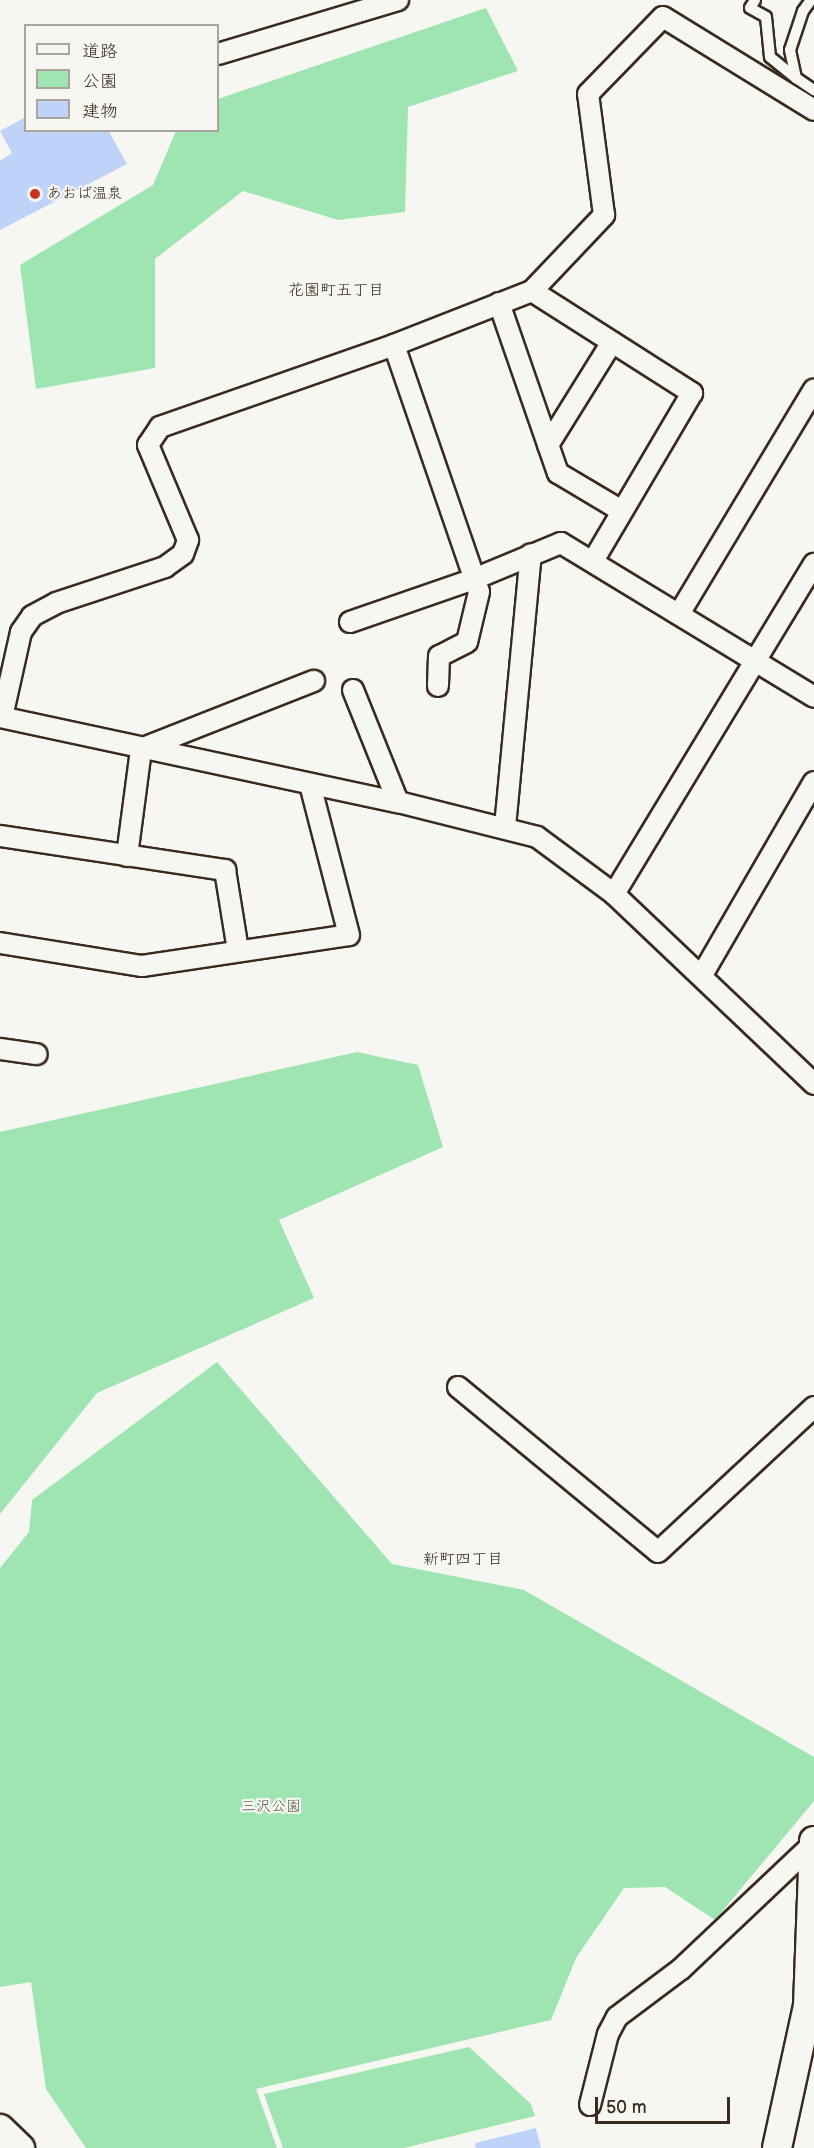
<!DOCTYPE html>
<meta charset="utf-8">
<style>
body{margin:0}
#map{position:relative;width:814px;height:2148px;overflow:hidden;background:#f6f6f2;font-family:"Balsamiq Sans","Klee One",sans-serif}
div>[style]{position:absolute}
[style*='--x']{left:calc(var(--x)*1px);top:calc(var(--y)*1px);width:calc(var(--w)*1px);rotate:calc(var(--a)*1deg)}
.green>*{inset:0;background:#9fe5b2}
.building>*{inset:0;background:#bed3f7}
.roads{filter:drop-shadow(2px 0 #3b2a1e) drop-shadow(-2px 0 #3b2a1e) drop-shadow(0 2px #3b2a1e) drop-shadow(0 -2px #3b2a1e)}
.lane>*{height:10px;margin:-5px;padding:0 5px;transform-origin:5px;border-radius:5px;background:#f6f6f2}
.street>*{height:20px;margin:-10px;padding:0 10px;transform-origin:10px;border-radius:10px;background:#f6f6f2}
.secondary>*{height:28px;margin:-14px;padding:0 14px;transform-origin:14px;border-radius:14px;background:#f6f6f2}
.dots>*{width:16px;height:16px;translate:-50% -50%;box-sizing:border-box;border:3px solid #f6f6f2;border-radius:50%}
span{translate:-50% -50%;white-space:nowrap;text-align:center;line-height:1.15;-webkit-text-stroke:4.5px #f6f6f2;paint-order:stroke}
.poi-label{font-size:15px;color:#3b2a1e}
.left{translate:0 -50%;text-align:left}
.park-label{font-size:15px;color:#545943}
.neighbourhood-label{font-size:16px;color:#3b2a1e}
.legend{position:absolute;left:24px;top:24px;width:195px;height:108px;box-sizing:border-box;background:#f6f6f2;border:2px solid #aba49d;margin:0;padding:8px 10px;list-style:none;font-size:18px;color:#3b2a1e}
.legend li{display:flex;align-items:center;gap:12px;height:30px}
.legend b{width:30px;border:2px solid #aba49d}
.scale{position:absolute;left:595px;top:2097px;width:135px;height:27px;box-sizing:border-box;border:3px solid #3b2a1e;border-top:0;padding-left:8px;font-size:18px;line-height:21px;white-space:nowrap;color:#3b2a1e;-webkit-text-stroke:4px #f6f6f2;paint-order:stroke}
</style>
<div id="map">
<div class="green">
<div style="clip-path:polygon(486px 8px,518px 71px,408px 107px,405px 212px,338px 220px,243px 191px,155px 259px,155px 368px,36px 389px,20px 265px,153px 185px,176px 131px,218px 130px,218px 99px)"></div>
<div style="clip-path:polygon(357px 1052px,418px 1065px,443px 1147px,279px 1220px,314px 1298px,97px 1393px,0 1514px,0 1132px)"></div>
<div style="clip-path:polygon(217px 1362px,392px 1564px,524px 1590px,814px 1757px,814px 1801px,715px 1920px,665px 1887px,624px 1888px,576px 1958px,551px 2020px,256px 2089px,277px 2148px,86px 2148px,46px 2089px,31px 1982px,0 1987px,0 1568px,29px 1532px,32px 1500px)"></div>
<div style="clip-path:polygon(469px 2047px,531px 2104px,535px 2116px,404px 2148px,283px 2148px,264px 2094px)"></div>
</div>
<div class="building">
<div style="clip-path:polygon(26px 117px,26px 130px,108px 130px,127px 164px,0 230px,0 161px,12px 153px,0 131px)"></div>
<div style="clip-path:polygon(536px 2128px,541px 2148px,476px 2148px,475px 2143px)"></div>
</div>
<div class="roads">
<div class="lane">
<div style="--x:755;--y:0;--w:9;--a:122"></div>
<div style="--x:750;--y:8;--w:18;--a:29"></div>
<div style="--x:766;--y:17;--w:40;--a:84.3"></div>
<div style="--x:770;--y:57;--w:33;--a:39"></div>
<div style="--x:811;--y:0;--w:14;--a:126"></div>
<div style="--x:803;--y:11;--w:41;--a:108.4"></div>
<div style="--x:790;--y:50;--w:29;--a:78"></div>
<div style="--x:796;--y:78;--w:22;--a:34"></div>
</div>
<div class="street">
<div style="--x:218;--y:54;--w:188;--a:-16.7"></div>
<div style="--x:532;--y:291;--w:190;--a:32.5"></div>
<div style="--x:692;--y:393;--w:195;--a:120.5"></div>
<div style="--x:499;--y:303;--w:180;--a:70.9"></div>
<div style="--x:558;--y:473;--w:74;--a:30.7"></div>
<div style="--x:394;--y:345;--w:261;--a:71"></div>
<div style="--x:479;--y:592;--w:51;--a:103.5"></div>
<div style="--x:467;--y:642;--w:31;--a:153"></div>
<div style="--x:439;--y:656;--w:30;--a:92"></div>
<div style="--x:548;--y:445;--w:121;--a:-58.1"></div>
<div style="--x:679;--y:614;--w:262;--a:-59"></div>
<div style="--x:350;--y:622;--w:131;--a:-19.1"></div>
<div style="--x:474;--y:579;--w:94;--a:-22.5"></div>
<div style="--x:561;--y:543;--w:296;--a:31.3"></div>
<div style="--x:353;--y:690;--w:121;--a:68.1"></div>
<div style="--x:0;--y:717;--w:407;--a:12.1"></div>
<div style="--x:398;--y:802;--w:143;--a:14.1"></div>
<div style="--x:537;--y:837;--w:96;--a:36.5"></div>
<div style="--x:614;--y:894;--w:276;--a:43.5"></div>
<div style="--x:2;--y:717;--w:87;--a:-77.4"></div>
<div style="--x:21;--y:632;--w:19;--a:-55"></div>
<div style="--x:32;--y:616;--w:27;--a:-28"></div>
<div style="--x:56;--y:603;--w:115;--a:-18.3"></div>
<div style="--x:165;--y:567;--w:22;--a:-36"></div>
<div style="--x:183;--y:554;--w:15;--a:-70"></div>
<div style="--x:188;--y:540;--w:103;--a:-112.8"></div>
<div style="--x:148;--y:445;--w:22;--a:-56"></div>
<div style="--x:160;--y:427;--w:248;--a:-19.3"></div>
<div style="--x:394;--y:345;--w:148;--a:-21.4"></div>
<div style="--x:532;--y:291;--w:105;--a:-46.5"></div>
<div style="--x:604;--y:215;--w:122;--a:-97.5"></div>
<div style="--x:588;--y:94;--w:107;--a:-45.8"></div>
<div style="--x:663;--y:17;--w:177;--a:31.6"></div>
<div style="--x:505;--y:827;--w:274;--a:-84.6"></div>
<div style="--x:0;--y:836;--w:228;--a:8.6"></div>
<div style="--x:225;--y:870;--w:81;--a:80.8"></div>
<div style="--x:127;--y:856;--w:108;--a:-82.5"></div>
<div style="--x:141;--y:749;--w:186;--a:-21.5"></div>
<div style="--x:614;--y:894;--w:386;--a:-58.8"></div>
<div style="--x:0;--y:943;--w:144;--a:9.2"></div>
<div style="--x:142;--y:966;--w:209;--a:-8.5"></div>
<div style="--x:349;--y:935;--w:156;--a:-104.5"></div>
<div style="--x:702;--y:975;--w:223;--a:-59.9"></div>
<div style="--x:0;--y:1049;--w:37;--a:8"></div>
<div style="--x:458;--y:1387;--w:259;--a:39.5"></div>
<div style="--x:658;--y:1552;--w:213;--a:-42.9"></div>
<div style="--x:590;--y:2105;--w:73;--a:-75.8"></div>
<div style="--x:608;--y:2034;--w:19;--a:-62"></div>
<div style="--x:617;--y:2017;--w:80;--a:-36.9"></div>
<div style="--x:681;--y:1969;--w:182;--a:-43.4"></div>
</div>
<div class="secondary">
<div style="--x:0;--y:2129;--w:28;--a:44"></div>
<div style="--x:777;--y:2148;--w:145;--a:-77.7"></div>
<div style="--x:808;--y:2006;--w:165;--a:-87.9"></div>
</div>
</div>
<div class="dots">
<div style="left:35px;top:194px;background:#c8321e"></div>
</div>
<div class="poi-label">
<span class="left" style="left:47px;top:194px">あおば温泉</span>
</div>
<div class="park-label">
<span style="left:271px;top:1807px">三沢公園</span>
</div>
<div class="neighbourhood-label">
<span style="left:336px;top:291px">花園町五丁目</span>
<span style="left:463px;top:1560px">新町四丁目</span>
</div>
<ul class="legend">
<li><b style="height:8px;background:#f6f6f2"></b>道路</li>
<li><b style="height:16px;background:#9fe5b2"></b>公園</li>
<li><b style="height:16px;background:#bed3f7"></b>建物</li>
</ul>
<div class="scale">50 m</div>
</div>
